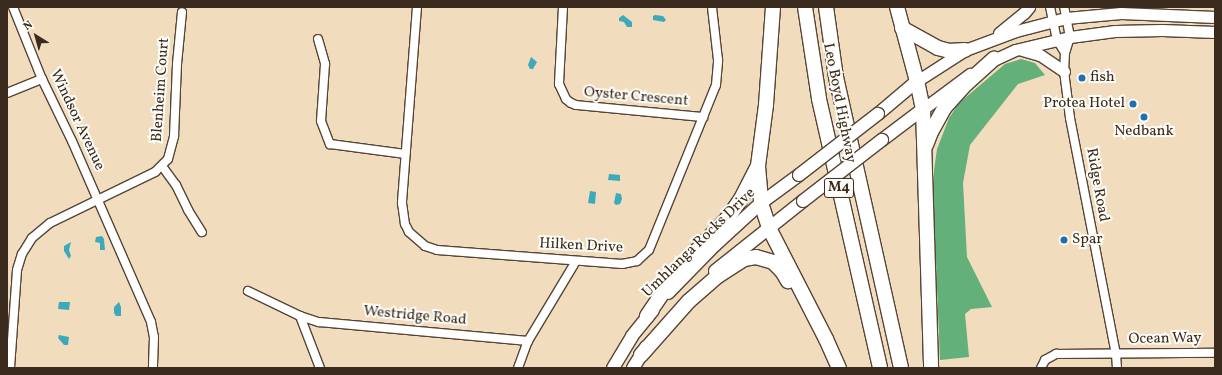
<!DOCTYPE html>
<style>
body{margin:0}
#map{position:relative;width:1222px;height:375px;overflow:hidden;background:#f1ddbe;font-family:Vollkorn,serif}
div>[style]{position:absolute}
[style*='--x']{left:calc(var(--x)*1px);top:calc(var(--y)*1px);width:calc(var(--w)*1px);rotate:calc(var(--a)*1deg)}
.forest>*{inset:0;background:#63b07a}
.water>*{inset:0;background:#3caabb}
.roads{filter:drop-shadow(1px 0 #564536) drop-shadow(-1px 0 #564536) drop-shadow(0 1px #564536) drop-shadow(0 -1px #564536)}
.minor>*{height:8px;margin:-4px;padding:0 4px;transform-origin:4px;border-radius:4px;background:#fff}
.tertiary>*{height:11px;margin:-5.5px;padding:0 5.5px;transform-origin:5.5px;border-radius:5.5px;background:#fff}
.secondary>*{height:12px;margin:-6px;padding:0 6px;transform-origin:6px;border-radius:6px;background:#fff}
.trunk>*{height:14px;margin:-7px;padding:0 7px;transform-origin:7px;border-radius:7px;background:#fff}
.bridges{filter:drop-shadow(1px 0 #564536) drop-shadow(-1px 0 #564536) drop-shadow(0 1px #564536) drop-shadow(0 -1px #564536)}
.secondary-bridge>*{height:12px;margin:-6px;padding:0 6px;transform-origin:6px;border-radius:6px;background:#fff}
.dots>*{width:11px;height:11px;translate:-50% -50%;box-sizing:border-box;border:2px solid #fdfcf7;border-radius:50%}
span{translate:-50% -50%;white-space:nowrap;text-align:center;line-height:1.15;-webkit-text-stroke:4px #fdfcf7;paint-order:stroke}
.shield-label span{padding:1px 3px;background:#fdfcf7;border:1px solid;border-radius:3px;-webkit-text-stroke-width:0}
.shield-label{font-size:14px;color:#3b2a1e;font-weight:700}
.poi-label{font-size:15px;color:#3b2a1e}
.left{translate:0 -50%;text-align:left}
.right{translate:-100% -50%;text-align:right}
.street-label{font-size:15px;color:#3b2a1e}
.frame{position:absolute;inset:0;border:8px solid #3b2a1e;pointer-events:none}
.north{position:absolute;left:16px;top:16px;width:40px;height:40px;-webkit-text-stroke:3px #fdfcf7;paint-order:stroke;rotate:323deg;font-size:11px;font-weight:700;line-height:16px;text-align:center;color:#3b2a1e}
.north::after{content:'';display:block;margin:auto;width:14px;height:18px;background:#3b2a1e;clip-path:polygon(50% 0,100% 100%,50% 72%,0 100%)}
</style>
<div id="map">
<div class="forest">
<div style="clip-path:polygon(1021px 59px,1035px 63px,1045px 75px,1018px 84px,970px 145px,963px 183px,967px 257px,992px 307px,971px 309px,965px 314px,969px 357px,940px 360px,933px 191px,934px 170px,937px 149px,949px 118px,959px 103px,1005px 64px)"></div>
</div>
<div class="water">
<div style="clip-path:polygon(623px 15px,632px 22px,632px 27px,627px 27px,624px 22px,619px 21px,619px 18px)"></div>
<div style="clip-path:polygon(655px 15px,663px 16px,666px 20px,664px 22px,653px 20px,653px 16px)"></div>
<div style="clip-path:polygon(531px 57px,537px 62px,533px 69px,530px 69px,528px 65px)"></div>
<div style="clip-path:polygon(609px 174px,620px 175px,620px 181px,608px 180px)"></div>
<div style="clip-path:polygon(590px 191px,596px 192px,595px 204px,588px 203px)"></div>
<div style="clip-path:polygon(616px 193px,621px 194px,622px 199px,620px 204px,616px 205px,614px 203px)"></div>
<div style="clip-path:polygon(102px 236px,104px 239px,105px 250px,100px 250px,100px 243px,95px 242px,96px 237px)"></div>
<div style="clip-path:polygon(71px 242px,69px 250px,71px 256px,69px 259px,64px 251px,64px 246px)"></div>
<div style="clip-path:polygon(59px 302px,70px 302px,69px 310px,58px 309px)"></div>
<div style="clip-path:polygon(119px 302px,121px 307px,121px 316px,116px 316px,114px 313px,114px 307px)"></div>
<div style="clip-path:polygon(59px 335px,69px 337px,68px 345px,64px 345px,58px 338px)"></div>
</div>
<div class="roads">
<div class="minor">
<div style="--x:13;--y:7;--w:78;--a:68.1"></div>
<div style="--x:42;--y:79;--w:69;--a:64.2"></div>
<div style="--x:72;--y:141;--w:197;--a:66.4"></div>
<div style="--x:151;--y:322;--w:15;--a:79"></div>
<div style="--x:154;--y:337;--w:31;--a:92"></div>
<div style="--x:417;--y:7;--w:197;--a:94.4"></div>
<div style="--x:402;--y:203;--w:21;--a:82"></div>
<div style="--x:405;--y:224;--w:9;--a:63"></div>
<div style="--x:409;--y:232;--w:21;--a:41"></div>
<div style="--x:425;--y:246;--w:13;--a:18"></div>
<div style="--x:437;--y:250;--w:186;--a:4.3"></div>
<div style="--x:622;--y:264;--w:15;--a:-11"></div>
<div style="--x:637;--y:261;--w:16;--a:-43"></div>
<div style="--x:649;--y:250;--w:178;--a:-67.9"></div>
<div style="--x:716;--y:85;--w:25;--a:-85"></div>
<div style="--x:718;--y:60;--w:53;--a:-96.5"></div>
<div style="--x:563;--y:7;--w:77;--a:93"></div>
<div style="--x:559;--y:84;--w:17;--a:65"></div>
<div style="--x:566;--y:99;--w:6;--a:39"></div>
<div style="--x:571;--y:103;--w:5;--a:22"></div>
<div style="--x:576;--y:105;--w:128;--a:5.4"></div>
<div style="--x:1050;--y:7;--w:34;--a:78"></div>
<div style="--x:1057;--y:40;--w:15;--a:58"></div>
<div style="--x:1065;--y:53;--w:17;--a:-73"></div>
<div style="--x:1070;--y:37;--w:31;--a:-101"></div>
<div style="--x:318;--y:39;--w:26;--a:74"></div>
<div style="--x:325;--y:64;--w:57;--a:94"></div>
<div style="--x:321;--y:121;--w:25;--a:69"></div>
<div style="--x:330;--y:144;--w:76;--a:7.6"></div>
<div style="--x:1065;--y:53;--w:18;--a:93"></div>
<div style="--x:1064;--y:71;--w:47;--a:82.7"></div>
<div style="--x:1070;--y:118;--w:240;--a:79"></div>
<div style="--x:1116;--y:354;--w:14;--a:86"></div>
<div style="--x:7;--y:93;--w:38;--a:-22"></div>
<div style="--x:162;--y:166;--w:24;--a:54"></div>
<div style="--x:176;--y:185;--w:28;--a:64"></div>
<div style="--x:188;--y:210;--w:26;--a:58"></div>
<div style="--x:248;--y:291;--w:58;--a:25.7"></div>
<div style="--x:300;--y:316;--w:20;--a:18"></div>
<div style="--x:319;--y:322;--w:210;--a:5.2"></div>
<div style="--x:300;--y:316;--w:56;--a:69"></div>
<div style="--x:10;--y:368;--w:98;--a:-85.9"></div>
<div style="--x:17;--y:270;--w:17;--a:-73"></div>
<div style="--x:22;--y:254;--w:19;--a:-58"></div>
<div style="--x:32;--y:238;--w:23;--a:-40"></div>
<div style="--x:50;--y:223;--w:117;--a:-25.9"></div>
<div style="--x:155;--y:172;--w:18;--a:-45"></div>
<div style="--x:168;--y:159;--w:24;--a:-75"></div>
<div style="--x:174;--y:136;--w:72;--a:-87.6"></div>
<div style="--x:177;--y:64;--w:52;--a:-84.5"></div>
<div style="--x:518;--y:368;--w:29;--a:-70"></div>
<div style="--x:528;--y:341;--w:93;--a:-59"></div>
<div style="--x:1041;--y:368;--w:9;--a:-63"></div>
<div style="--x:1045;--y:360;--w:13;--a:-29"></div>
<div style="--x:1056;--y:354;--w:159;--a:-0.4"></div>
</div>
<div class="tertiary">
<div style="--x:999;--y:33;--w:32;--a:-39"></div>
<div style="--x:1024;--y:13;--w:8;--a:-50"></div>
<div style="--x:1022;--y:50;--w:19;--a:16"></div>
<div style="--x:1040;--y:55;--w:29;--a:34"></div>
<div style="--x:987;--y:63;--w:31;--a:-25"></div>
<div style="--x:1015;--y:50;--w:57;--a:-13.3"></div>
<div style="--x:1070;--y:37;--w:45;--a:-7.6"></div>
<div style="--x:1115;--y:31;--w:47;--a:-1.2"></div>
<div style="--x:1162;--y:30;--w:53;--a:2.2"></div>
<div style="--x:917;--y:81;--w:57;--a:-32.9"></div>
<div style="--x:965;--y:50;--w:54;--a:-20.4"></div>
<div style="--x:1016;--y:31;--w:52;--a:-14.6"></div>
<div style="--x:1066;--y:18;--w:55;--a:-5.2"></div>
<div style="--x:1121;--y:13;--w:94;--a:2.4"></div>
<div style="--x:923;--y:109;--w:59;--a:-36.7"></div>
</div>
<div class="secondary">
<div style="--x:878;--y:114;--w:51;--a:-40.2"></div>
<div style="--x:882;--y:140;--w:51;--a:-37.1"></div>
<div style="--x:715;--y:271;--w:112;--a:-38.5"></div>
<div style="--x:668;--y:293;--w:67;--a:-45.6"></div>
<div style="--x:715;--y:245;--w:62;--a:-42.4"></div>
<div style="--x:761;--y:203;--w:47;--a:-36.4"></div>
<div style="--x:613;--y:368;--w:37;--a:-59"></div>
<div style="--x:632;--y:336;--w:33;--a:-51"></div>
<div style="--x:633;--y:368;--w:25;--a:-58"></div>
</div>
<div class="trunk">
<div style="--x:773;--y:7;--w:98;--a:94.1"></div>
<div style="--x:766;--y:105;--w:62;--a:97.5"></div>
<div style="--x:758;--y:166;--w:37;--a:85"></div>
<div style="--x:761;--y:203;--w:26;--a:72"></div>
<div style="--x:769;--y:228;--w:125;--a:62.8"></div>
<div style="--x:826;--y:339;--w:32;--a:66"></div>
<div style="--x:805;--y:7;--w:93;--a:81.3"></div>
<div style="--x:819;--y:99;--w:276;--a:77.2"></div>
<div style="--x:826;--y:7;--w:71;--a:81.9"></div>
<div style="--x:836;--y:77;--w:298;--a:77.4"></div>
<div style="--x:897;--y:7;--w:77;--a:74.9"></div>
<div style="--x:917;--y:81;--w:29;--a:78"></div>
<div style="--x:923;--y:109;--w:259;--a:88.2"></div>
<div style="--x:902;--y:28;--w:41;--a:29.1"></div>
<div style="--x:938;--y:48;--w:11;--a:15"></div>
<div style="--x:949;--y:51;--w:16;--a:-4"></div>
<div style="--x:926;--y:145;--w:14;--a:-69"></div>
<div style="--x:931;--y:132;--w:29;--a:-61"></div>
<div style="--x:945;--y:107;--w:31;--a:-48"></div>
<div style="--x:966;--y:84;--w:38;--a:-42"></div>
<div style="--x:647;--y:316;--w:57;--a:-55.8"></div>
<div style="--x:679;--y:269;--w:69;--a:-46.2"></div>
<div style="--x:727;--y:219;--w:24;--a:-55"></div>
<div style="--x:741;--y:199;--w:35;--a:-63"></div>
<div style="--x:641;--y:355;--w:72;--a:-48.4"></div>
<div style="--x:689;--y:301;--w:38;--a:-41"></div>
<div style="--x:718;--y:276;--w:31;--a:-33"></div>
<div style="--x:744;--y:259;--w:12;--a:-9"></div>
<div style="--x:756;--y:257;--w:18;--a:16"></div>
<div style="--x:773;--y:262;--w:13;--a:45"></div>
<div style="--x:782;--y:271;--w:12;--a:59"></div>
</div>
</div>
<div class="bridges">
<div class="secondary-bridge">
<div style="--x:799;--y:175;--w:100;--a:-37.7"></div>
<div style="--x:803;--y:201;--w:100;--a:-37.7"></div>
</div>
</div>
<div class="dots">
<div style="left:1082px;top:78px;background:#1f6fb2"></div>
<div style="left:1133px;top:104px;background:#1f6fb2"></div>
<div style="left:1144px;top:117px;background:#1f6fb2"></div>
<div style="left:1064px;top:240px;background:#1f6fb2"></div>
</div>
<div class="shield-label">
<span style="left:839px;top:188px">M4</span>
</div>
<div class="poi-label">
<span class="left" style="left:1090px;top:78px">fish</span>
<span class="right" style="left:1125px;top:104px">Protea Hotel</span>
<span style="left:1144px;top:132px">Nedbank</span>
<span class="left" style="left:1072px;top:240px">Spar</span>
</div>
<div class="street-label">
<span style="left:161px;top:90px;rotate:-86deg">Blenheim Court</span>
<span style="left:636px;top:97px;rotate:5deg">Oyster Crescent</span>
<span style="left:839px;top:103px;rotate:79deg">Leo Boyd Highway</span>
<span style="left:77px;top:120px;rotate:65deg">Windsor Avenue</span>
<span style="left:1097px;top:185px;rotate:80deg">Ridge Road</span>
<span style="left:699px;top:243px;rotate:-44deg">Umhlanga Rocks Drive</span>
<span style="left:581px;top:246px;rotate:3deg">Hilken Drive</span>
<span style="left:415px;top:316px;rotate:5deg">Westridge Road</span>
<span style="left:1165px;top:339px;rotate:-1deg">Ocean Way</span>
</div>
<div class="frame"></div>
<div class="north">N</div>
</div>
